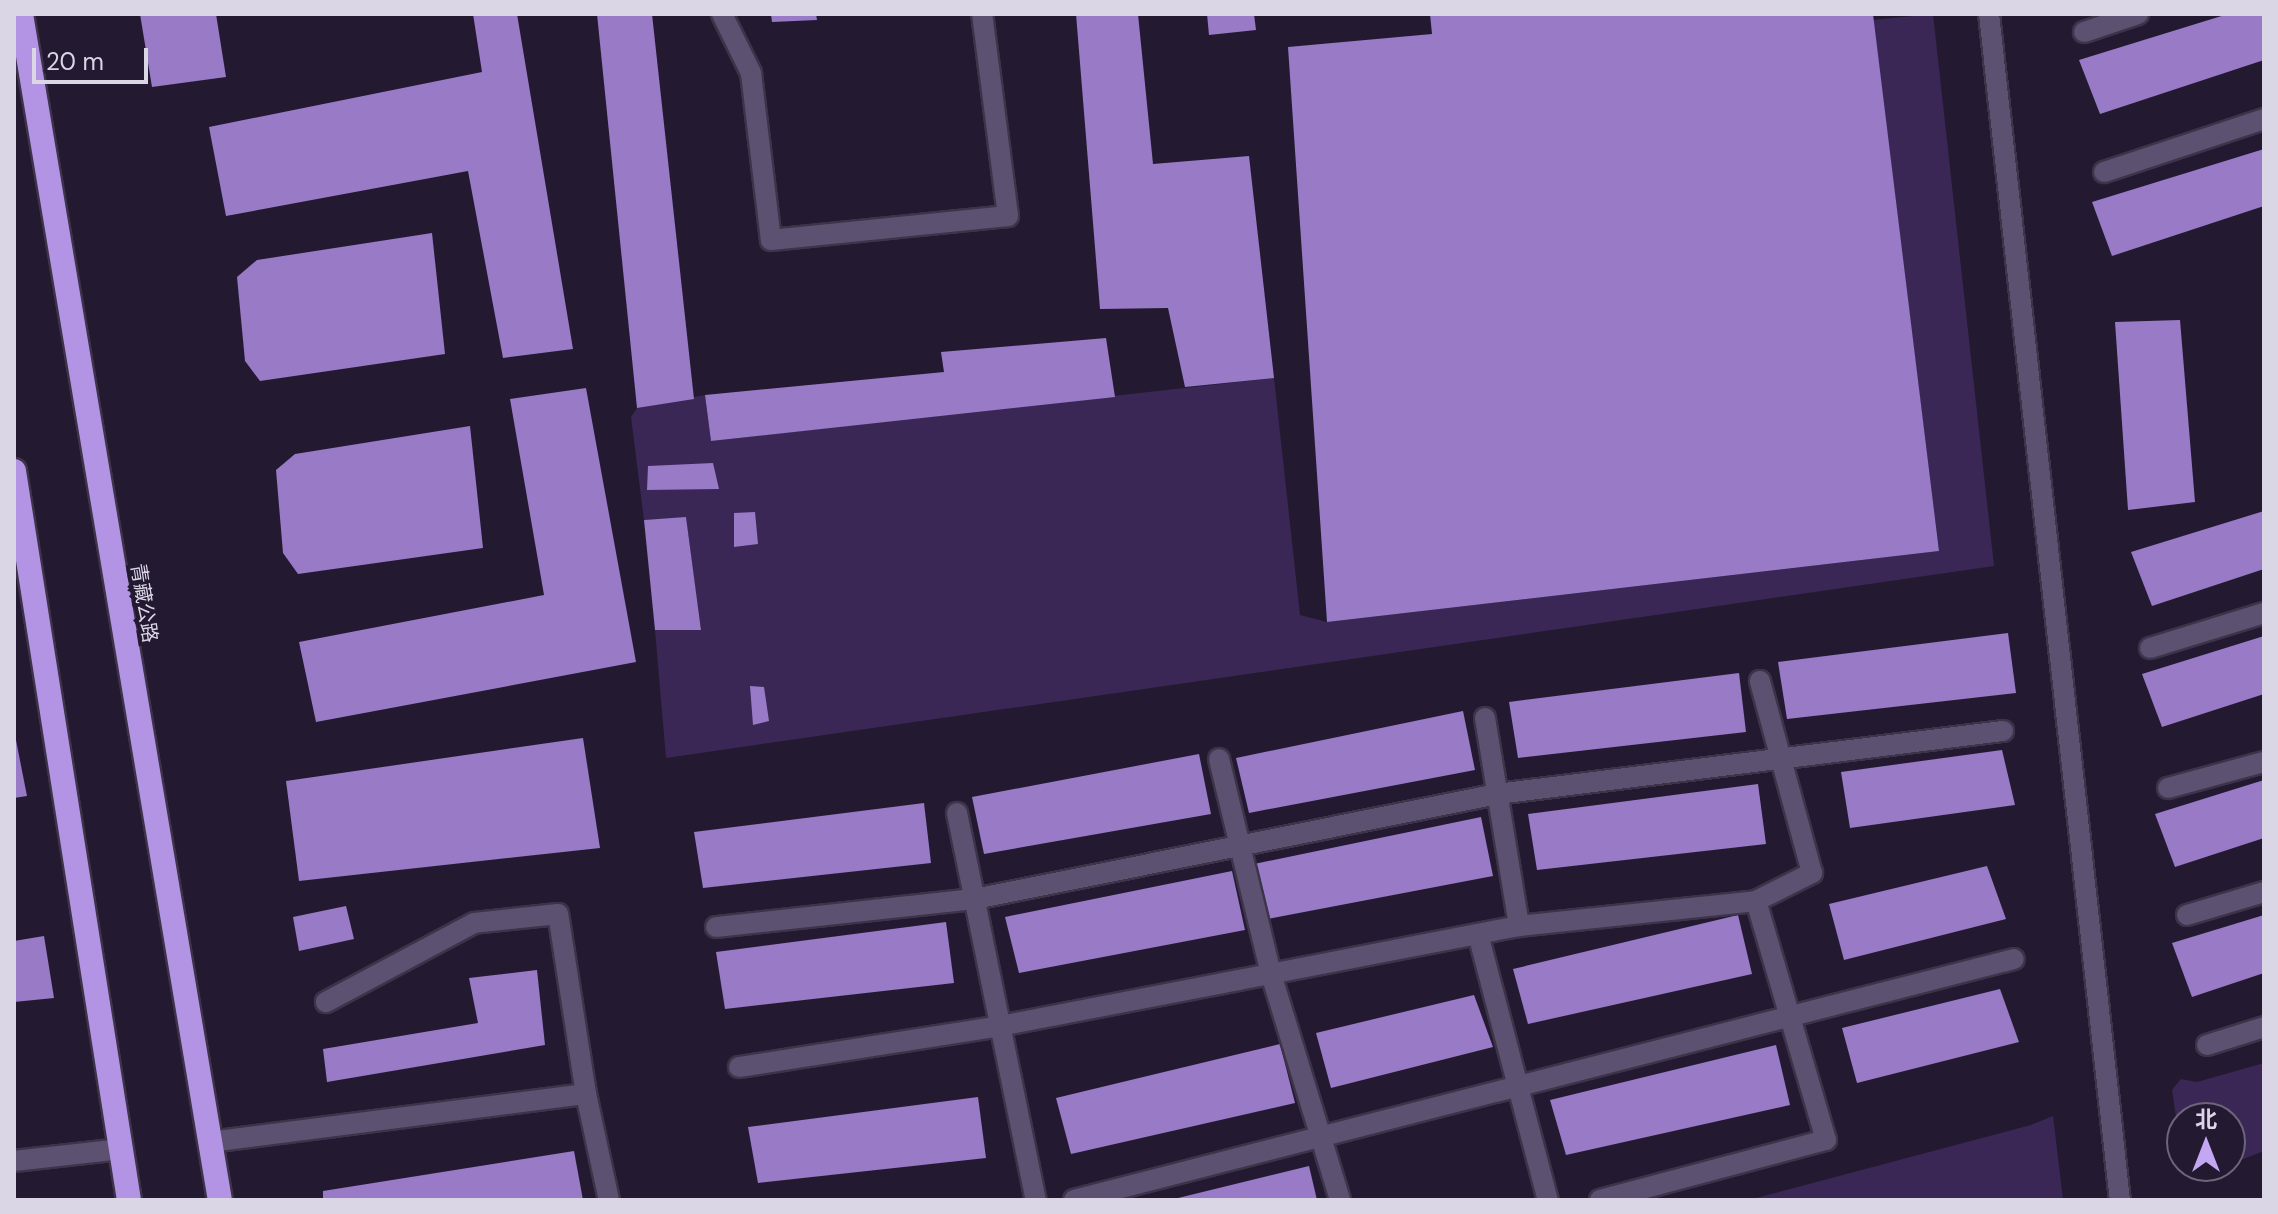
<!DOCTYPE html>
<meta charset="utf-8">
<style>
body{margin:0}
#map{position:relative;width:2278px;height:1214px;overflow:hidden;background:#231a31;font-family:"DM Sans","Noto Sans SC",sans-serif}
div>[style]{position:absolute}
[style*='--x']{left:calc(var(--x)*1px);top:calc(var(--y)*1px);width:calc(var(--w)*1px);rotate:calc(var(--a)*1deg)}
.green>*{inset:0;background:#3a2755}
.building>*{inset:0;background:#987ac7}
.roads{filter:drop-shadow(2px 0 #3d344a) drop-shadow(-2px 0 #3d344a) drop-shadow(0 2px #3d344a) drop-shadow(0 -2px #3d344a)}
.minor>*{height:20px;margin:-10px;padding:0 10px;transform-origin:10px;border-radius:10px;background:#5d5171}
.highway>*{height:24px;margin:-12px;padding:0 12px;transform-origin:12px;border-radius:12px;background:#b394e4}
span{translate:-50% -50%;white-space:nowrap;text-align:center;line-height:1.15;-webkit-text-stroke:8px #231a31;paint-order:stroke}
.street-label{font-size:20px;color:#dbd6e6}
.frame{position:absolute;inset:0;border:16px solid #dbd6e6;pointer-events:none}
.north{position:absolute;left:2166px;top:1102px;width:80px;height:80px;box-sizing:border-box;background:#231a31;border:2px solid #6d6579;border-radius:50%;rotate:0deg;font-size:22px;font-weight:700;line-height:32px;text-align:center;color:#dbd6e6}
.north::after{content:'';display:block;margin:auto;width:28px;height:36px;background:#c3a7f2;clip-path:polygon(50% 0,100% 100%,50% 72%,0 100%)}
.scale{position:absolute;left:32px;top:48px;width:116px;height:36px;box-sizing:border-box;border:4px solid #dbd6e6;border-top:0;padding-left:10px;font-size:24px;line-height:28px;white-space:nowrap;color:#dbd6e6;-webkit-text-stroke:6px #231a31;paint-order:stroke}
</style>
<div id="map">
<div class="green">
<div style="clip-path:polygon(1933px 14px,1994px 566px,666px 758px,655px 630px,701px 629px,686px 518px,644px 520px,631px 417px,637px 408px,705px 395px,711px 441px,1274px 378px,1300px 615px,1327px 622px,1939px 551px,1873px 20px)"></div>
<div style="clip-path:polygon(2264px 1063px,2264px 1151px,2230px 1164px,2230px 1118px,2182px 1118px,2182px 1157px,2172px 1090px,2181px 1079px,2197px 1082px)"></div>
<div style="clip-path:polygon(2053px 1116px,2063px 1200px,1749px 1200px,2031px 1125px)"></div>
</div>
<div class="building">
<div style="clip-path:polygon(140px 14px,216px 14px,226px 77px,152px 87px)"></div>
<div style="clip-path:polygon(473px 14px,517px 14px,573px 349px,503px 358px,468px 171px,226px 216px,209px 127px,482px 72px)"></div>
<div style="clip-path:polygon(597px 14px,652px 14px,694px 399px,637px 408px)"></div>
<div style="clip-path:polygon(771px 14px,816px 14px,817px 20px,772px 22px)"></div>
<div style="clip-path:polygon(1076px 14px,1138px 14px,1153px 164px,1249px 156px,1274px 378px,1185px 387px,1168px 308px,1100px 309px)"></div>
<div style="clip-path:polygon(1207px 14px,1254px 14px,1256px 30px,1209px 35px)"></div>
<div style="clip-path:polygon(1430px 14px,1873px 14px,1939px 551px,1327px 622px,1288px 47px,1432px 34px)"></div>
<div style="clip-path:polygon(2228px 14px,2264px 14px,2264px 60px,2100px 114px,2079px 60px)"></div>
<div style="clip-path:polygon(2264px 149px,2264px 206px,2112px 256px,2092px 202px)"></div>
<div style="clip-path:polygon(432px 233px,445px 354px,260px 381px,245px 361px,237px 277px,257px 260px)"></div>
<div style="clip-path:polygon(2180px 320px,2195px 502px,2128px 510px,2115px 322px)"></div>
<div style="clip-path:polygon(1106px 338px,1115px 397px,711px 441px,705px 395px,944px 372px,941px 352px)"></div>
<div style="clip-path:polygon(586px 388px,636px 662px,316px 722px,299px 642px,544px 595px,510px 399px)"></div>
<div style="clip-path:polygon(470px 426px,483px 548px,298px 574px,283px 553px,276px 470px,295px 454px)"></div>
<div style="clip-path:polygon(713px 463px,719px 489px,647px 490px,648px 466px)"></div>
<div style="clip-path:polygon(2264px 511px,2264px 569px,2152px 606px,2131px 552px)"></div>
<div style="clip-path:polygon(755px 512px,758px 544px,734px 547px,734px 513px)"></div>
<div style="clip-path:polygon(686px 517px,701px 630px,655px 630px,644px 520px)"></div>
<div style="clip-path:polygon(2008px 633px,2016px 693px,1787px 719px,1778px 662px)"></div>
<div style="clip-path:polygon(2264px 636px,2264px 694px,2162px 727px,2142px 674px)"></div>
<div style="clip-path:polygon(1739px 673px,1746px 732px,1518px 758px,1509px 702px)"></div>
<div style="clip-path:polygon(750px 686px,764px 687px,769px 721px,753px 725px)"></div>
<div style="clip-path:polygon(1463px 711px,1475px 770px,1249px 813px,1236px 758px)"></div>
<div style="clip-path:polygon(14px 730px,27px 796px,14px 798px)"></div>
<div style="clip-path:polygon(583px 738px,600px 848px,299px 881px,286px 781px)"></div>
<div style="clip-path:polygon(2002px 750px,2015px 805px,1850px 828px,1841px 772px)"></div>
<div style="clip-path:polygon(1199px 754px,1211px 814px,984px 854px,972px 797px)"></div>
<div style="clip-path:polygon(2264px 780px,2264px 838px,2175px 867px,2155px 814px)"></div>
<div style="clip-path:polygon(1758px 784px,1766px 844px,1537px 870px,1528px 814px)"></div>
<div style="clip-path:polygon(924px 803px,931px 863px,703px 888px,694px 832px)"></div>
<div style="clip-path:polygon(1481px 817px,1493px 876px,1268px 919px,1254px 864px)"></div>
<div style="clip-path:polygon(1987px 866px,2006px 919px,1844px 960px,1829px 904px)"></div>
<div style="clip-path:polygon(1232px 871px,1245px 930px,1019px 973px,1005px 917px)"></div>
<div style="clip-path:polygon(346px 906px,354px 939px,299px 951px,293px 917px)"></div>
<div style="clip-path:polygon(1738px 915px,1752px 974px,1528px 1024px,1513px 969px)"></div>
<div style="clip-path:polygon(2264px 915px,2264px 973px,2192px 997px,2172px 943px)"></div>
<div style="clip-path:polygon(946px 922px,954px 983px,725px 1009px,716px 952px)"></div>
<div style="clip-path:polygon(44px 936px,54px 998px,14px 1002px,14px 941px)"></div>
<div style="clip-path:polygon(537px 970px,545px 1045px,327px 1082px,323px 1049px,478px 1023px,469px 978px)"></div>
<div style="clip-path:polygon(2000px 989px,2019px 1042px,1857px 1083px,1842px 1028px)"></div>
<div style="clip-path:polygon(1474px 995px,1493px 1047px,1331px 1088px,1316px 1033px)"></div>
<div style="clip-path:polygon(1280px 1044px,1295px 1103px,1071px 1154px,1056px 1098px)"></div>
<div style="clip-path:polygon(1776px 1045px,1790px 1105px,1566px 1155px,1550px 1100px)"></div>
<div style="clip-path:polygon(978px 1097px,986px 1158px,758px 1183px,748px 1127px)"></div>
<div style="clip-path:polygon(574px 1151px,583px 1200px,323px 1200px,323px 1191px)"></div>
<div style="clip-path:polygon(1309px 1166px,1317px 1200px,1174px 1200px,1174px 1199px)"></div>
</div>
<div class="roads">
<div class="minor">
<div style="--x:722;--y:14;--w:66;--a:63.8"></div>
<div style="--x:751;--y:73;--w:168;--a:83.2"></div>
<div style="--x:771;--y:240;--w:238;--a:-5.8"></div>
<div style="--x:1008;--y:216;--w:204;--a:-97.3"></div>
<div style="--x:1989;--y:14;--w:1193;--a:83.7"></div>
<div style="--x:2084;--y:32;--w:57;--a:-18.4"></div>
<div style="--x:2104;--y:172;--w:169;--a:-18.3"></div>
<div style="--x:2150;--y:648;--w:119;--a:-17.1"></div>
<div style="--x:1485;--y:718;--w:211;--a:80.7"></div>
<div style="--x:1219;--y:759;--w:221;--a:76.4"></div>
<div style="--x:1271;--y:974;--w:236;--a:73"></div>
<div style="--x:2168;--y:788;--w:99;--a:-15.2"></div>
<div style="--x:957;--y:813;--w:395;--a:78.5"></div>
<div style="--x:2187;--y:915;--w:80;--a:-16.6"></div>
<div style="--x:716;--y:927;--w:261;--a:-6.2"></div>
<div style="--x:975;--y:899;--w:532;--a:-11.37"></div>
<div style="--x:1497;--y:794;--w:510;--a:-7.1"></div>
<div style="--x:1478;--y:934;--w:275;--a:75.3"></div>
<div style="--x:2207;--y:1045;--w:60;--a:-17.5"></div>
<div style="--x:739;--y:1067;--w:264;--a:-8.9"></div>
<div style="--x:1000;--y:1026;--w:529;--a:-10.91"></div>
<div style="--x:1519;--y:926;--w:238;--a:-6"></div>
<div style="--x:586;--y:1094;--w:108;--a:77.8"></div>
<div style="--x:210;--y:1142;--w:379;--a:-7.3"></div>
<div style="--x:586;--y:1094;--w:182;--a:-98.8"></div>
<div style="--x:558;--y:914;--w:84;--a:173.9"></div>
<div style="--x:474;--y:923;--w:168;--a:151.9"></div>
<div style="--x:14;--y:1161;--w:108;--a:-6.4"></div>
<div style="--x:1074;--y:1200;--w:970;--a:-14.38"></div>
<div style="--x:1600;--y:1200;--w:234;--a:-14.9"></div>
<div style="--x:1826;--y:1140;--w:249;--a:-106.3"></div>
<div style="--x:1756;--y:901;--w:63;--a:-26.6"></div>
<div style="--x:1812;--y:873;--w:199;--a:-105.2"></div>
</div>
<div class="highway">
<div style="--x:21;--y:14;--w:1203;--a:80.48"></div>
<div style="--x:14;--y:471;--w:738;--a:81.04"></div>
</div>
</div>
<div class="street-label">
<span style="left:144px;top:603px;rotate:81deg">青藏公路</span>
</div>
<div class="frame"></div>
<div class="north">北</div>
<div class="scale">20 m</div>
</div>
